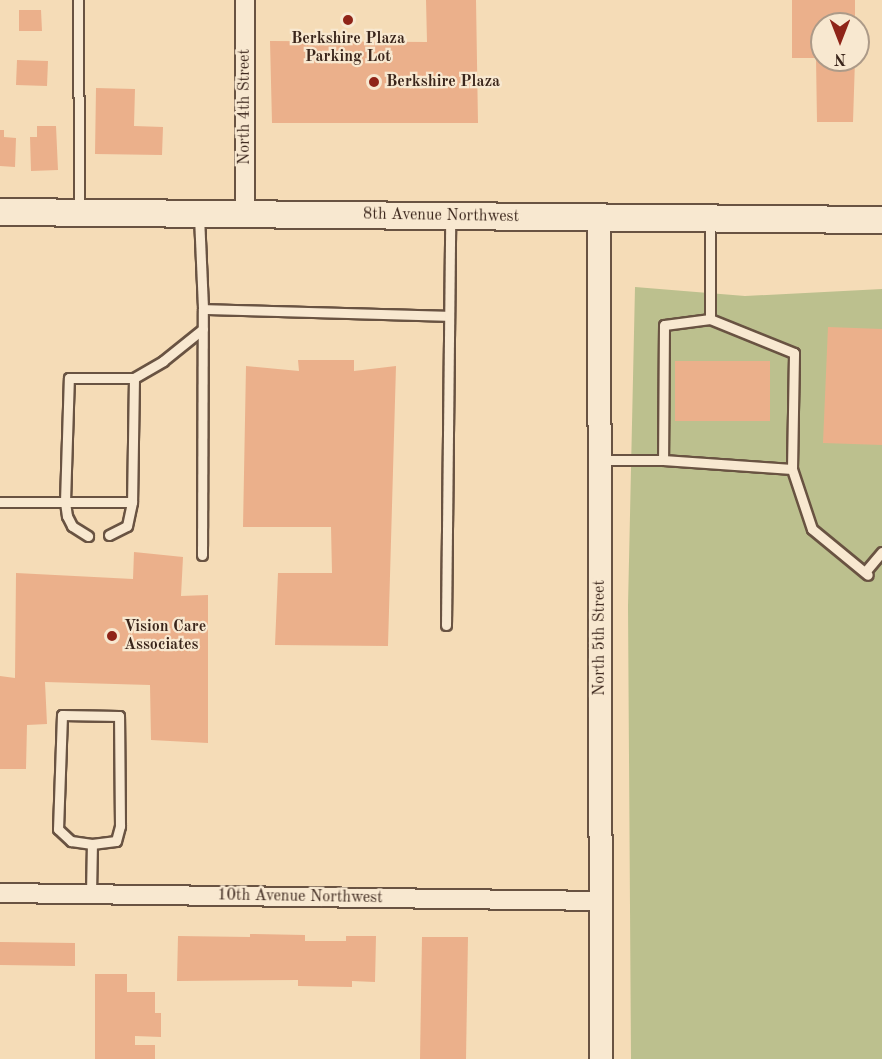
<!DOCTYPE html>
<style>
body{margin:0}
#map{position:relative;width:882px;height:1059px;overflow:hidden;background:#f5dcb7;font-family:"Old Standard TT",serif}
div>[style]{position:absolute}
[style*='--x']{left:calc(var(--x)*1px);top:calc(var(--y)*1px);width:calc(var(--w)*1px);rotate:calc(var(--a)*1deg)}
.green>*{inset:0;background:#bcc08e}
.building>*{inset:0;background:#ebb08b}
.roads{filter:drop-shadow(2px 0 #695342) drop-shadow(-2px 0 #695342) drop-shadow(0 2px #695342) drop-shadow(0 -2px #695342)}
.service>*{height:9px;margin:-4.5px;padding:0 4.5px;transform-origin:4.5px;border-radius:4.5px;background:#f8e8d0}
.minor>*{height:18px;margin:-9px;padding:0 9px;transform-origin:9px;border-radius:9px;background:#f8e8d0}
.tertiary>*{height:22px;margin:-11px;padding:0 11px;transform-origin:11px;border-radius:11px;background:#f8e8d0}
.secondary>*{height:26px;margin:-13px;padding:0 13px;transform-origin:13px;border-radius:13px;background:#f8e8d0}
.dots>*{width:16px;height:16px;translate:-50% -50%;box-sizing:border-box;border:3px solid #f8e8d0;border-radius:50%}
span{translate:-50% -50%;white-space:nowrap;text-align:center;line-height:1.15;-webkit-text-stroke:4.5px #f8e8d0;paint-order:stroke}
.poi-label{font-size:16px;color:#3a251b;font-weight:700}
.left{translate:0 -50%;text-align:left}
.street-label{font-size:16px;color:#3a251b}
.north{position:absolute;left:810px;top:12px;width:60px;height:60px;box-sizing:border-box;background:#f8e8d0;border:2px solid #ac9a88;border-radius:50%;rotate:180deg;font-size:16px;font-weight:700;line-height:24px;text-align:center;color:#3a251b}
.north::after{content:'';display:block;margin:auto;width:21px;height:27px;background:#8f2418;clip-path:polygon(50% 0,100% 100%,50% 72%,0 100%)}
</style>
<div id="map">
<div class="green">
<div style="clip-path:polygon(635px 287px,745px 296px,882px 289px,882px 1059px,631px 1059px,628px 606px)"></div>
</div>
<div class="building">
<div style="clip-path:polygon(426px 0,476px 0,478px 123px,272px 123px,270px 41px,427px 42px)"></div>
<div style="clip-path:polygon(792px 0,855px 0,855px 24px,822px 24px,822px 60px,855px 60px,853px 122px,817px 122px,816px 58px,792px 58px)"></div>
<div style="clip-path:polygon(19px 10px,41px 10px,42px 31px,19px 31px)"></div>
<div style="clip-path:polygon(17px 60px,48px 61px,47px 86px,16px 85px)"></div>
<div style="clip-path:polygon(96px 88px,135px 89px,134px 126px,163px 127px,162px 155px,95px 154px)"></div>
<div style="clip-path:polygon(37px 126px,56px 126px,58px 170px,31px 171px,30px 137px,37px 137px)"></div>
<div style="clip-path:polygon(0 130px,4px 130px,4px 137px,16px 138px,15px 167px,0 166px)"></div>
<div style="clip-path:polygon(828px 327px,882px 329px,882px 445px,823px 443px)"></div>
<div style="clip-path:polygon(298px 360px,354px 360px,354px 371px,396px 366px,388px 646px,275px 645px,278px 573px,332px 573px,331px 527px,243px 527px,246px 366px,299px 371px)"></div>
<div style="clip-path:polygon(675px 361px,770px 361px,770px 421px,675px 421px)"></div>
<div style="clip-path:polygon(134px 552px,183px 557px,181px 596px,208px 595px,208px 743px,151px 740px,150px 685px,45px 682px,47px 724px,27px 725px,26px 769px,0 769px,0 676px,15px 678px,16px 573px,133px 579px)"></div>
<div style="clip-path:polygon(250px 934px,305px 935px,305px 941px,346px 941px,346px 936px,376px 936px,375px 982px,352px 981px,352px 987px,298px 986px,298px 980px,177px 981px,178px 936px,250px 937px)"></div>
<div style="clip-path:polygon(422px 937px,468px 937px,466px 1059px,420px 1059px)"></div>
<div style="clip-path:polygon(0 942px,75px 943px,75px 966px,0 965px)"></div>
<div style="clip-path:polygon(95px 974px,127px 974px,127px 992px,155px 992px,155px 1013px,161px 1013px,161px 1037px,135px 1036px,135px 1045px,155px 1045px,155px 1059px,95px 1059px)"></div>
</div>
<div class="roads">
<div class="service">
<div style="--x:78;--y:0;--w:211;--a:89.7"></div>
<div style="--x:199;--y:216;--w:93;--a:87.5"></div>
<div style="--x:203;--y:309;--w:246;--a:1.6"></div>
<div style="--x:710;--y:220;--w:99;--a:90"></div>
<div style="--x:134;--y:378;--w:124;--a:90.9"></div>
<div style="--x:132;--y:502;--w:67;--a:180"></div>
<div style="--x:65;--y:502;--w:124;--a:-88.2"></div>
<div style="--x:69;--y:378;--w:65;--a:0"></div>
<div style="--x:134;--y:378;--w:34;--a:-30"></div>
<div style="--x:163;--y:361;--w:51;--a:-38.7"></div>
<div style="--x:599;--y:460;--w:64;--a:0"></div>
<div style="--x:663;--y:460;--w:129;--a:4"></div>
<div style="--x:792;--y:469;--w:116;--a:-89"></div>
<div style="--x:794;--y:353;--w:91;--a:-158"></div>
<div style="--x:710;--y:319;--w:46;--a:172.6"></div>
<div style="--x:664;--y:325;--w:135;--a:90.4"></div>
<div style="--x:792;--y:469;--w:63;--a:71.6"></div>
<div style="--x:812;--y:529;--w:72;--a:39.4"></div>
<div style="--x:0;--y:502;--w:65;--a:0"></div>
<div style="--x:65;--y:502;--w:14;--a:82"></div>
<div style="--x:67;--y:516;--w:11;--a:63"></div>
<div style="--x:72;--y:526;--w:19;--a:32"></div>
<div style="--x:109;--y:535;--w:20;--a:-27"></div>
<div style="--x:127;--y:526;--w:25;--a:-78"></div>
<div style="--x:202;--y:555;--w:246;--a:-89.8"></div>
<div style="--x:865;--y:572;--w:26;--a:-50"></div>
<div style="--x:446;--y:625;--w:407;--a:-89.4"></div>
<div style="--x:91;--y:894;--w:50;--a:-88.9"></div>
<div style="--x:92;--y:844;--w:24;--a:-7"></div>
<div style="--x:116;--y:841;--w:16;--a:-75"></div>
<div style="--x:120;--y:826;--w:110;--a:-90.5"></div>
<div style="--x:119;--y:716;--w:57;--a:-179"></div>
<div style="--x:62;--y:715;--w:114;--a:92"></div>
<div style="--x:58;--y:829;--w:18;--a:43"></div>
<div style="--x:71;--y:841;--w:21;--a:8"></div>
</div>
<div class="minor">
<div style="--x:245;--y:0;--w:214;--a:90"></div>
<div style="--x:0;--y:893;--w:601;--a:0.76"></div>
</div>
<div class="tertiary">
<div style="--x:599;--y:218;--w:841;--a:89.86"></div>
</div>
<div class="secondary">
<div style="--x:0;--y:212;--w:882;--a:0.52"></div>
</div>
</div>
<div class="dots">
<div style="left:348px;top:20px;background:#8f2418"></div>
<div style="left:374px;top:82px;background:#8f2418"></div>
<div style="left:112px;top:636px;background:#8f2418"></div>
</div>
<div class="poi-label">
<span style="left:348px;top:48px">Berkshire Plaza<br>Parking Lot</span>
<span class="left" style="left:386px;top:82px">Berkshire Plaza</span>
<span class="left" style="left:124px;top:636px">Vision Care<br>Associates</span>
</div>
<div class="street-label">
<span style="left:245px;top:107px;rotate:-90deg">North 4th Street</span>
<span style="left:441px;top:216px;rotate:1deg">8th Avenue Northwest</span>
<span style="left:600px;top:638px;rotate:-90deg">North 5th Street</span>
<span style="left:300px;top:897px;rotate:1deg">10th Avenue Northwest</span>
</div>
<div class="north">N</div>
</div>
